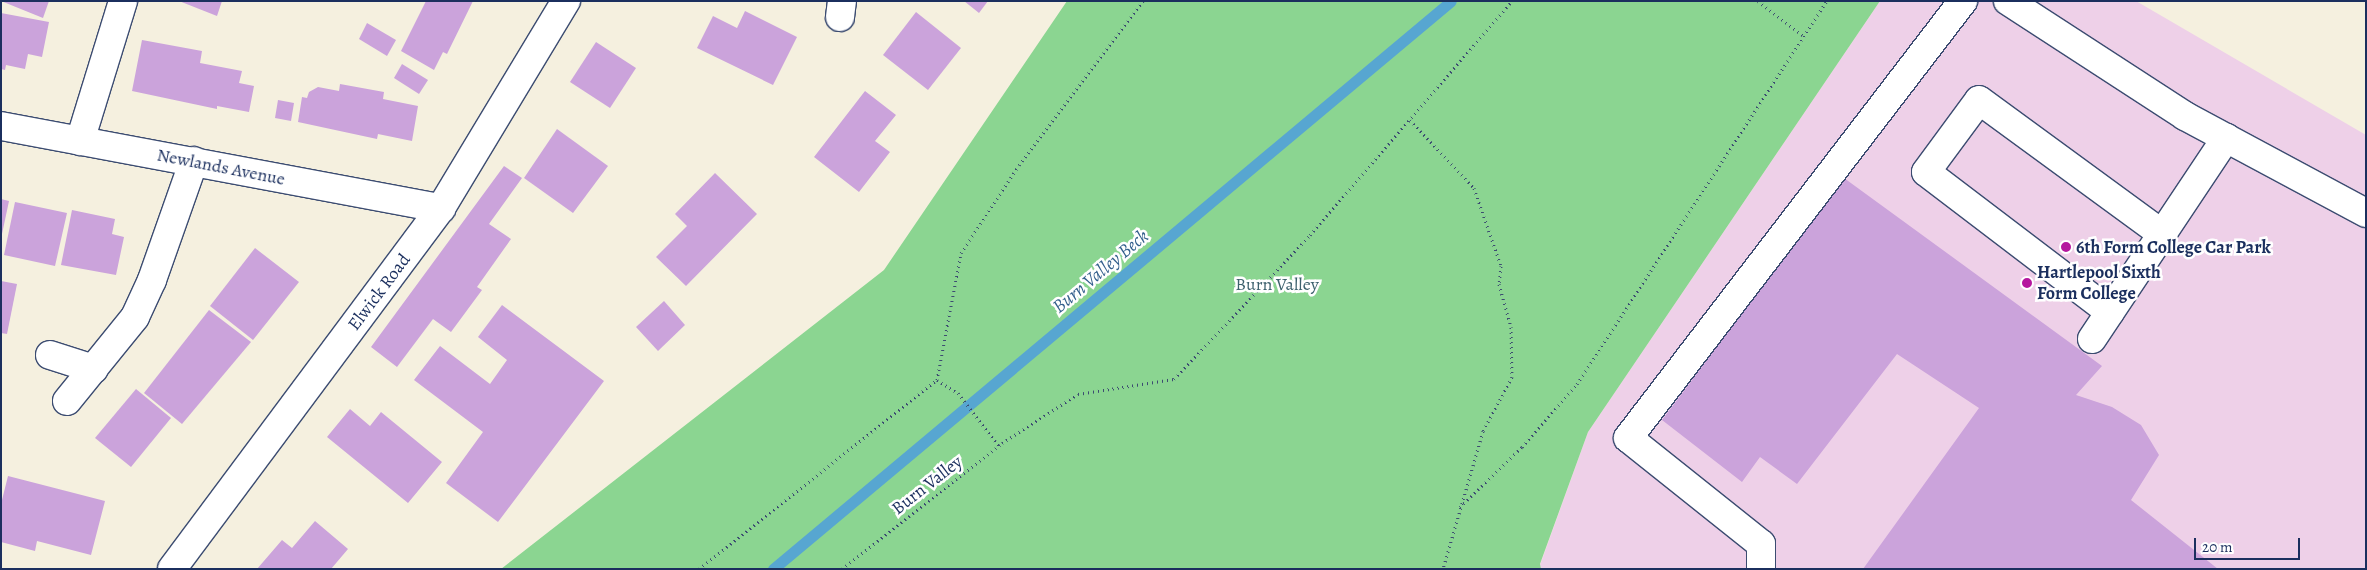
<!DOCTYPE html>
<style>
body{margin:0}
#map{position:relative;width:2367px;height:570px;overflow:hidden;background:#f5f0df;font-family:Alegreya,serif}
div>[style]{position:absolute}
[style*='--x']{left:calc(var(--x)*1px);top:calc(var(--y)*1px);width:calc(var(--w)*1px);rotate:calc(var(--a)*1deg)}
.built>*{inset:0;background:#eed0e8}
.green>*{inset:0;background:#8bd591}
.stream>*{height:11px;margin:-5.5px;padding:0 5.5px;transform-origin:5.5px;border-radius:5.5px;background:#57a6d1}
.building>*{inset:0;background:#cba3db}
.path>*{height:3px;margin-top:-1.5px;transform-origin:0;background:repeating-linear-gradient(90deg,#3c4c71 0 1px,transparent 0 5px)}
.roads{filter:drop-shadow(1px 0 #3c4c71) drop-shadow(-1px 0 #3c4c71) drop-shadow(0 1px #3c4c71) drop-shadow(0 -1px #3c4c71)}
.minor>*{height:28px;margin:-14px;padding:0 14px;transform-origin:14px;border-radius:14px;background:#fff}
.dots>*{width:14px;height:14px;translate:-50% -50%;box-sizing:border-box;border:2px solid #fff;border-radius:50%}
span{translate:-50% -50%;white-space:nowrap;text-align:center;line-height:1.15;-webkit-text-stroke:5px #fff;paint-order:stroke}
.street-label{font-size:18px;color:#1b2f5e}
.poi-label{font-size:18px;color:#1b2f5e;font-weight:700}
.left{translate:0 -50%;text-align:left}
.park-label{font-size:18px;color:#3d616d}
.water-label{font-size:19px;color:#335f8c;font-style:italic}
.frame{position:absolute;inset:0;border:2px solid #1b2f5e;pointer-events:none}
.scale{position:absolute;left:2194px;top:538px;width:106px;height:22px;box-sizing:border-box;border:2px solid #1b2f5e;border-top:0;padding-left:6px;font-size:15px;line-height:18px;white-space:nowrap;color:#1b2f5e;-webkit-text-stroke:4px #fff;paint-order:stroke}
</style>
<div id="map">
<div class="built">
<div style="clip-path:polygon(1880px 1px,2136px 1px,2366px 135px,2366px 569px,1541px 569px,1540px 565px,1588px 432px)"></div>
</div>
<div class="green">
<div style="clip-path:polygon(1067px 1px,1880px 1px,1588px 432px,1540px 564px,1541px 569px,501px 569px,884px 270px)"></div>
</div>
<div class="stream">
<div style="--x:773;--y:569;--w:884;--a:-39.95"></div>
</div>
<div class="building">
<div style="clip-path:polygon(1px 1px,49px 1px,43px 18px)"></div>
<div style="clip-path:polygon(179px 1px,222px 1px,217px 16px)"></div>
<div style="clip-path:polygon(426px 1px,473px 1px,447px 54px,443px 52px,434px 70px,401px 51px)"></div>
<div style="clip-path:polygon(964px 1px,988px 1px,979px 13px)"></div>
<div style="clip-path:polygon(745px 11px,797px 37px,773px 85px,697px 48px,713px 16px,737px 28px)"></div>
<div style="clip-path:polygon(916px 12px,961px 48px,928px 90px,883px 55px)"></div>
<div style="clip-path:polygon(1px 13px,49px 22px,42px 57px,28px 54px,25px 69px,6px 65px,5px 70px,1px 69px)"></div>
<div style="clip-path:polygon(367px 23px,396px 40px,387px 56px,359px 39px)"></div>
<div style="clip-path:polygon(142px 40px,202px 51px,200px 63px,242px 71px,239px 83px,254px 86px,249px 112px,217px 106px,217px 109px,132px 91px)"></div>
<div style="clip-path:polygon(596px 42px,636px 68px,610px 108px,570px 82px)"></div>
<div style="clip-path:polygon(402px 64px,428px 80px,419px 94px,394px 78px)"></div>
<div style="clip-path:polygon(340px 84px,384px 92px,383px 99px,418px 106px,412px 141px,378px 134px,377px 139px,298px 122px,302px 97px,307px 98px,309px 92px,318px 87px,339px 91px)"></div>
<div style="clip-path:polygon(865px 91px,896px 115px,875px 141px,890px 152px,859px 192px,814px 157px)"></div>
<div style="clip-path:polygon(278px 100px,294px 103px,291px 121px,275px 118px)"></div>
<div style="clip-path:polygon(557px 129px,608px 166px,573px 213px,524px 178px)"></div>
<div style="clip-path:polygon(504px 166px,522px 178px,489px 224px,511px 239px,477px 287px,482px 290px,451px 332px,433px 319px,397px 367px,371px 347px)"></div>
<div style="clip-path:polygon(715px 173px,757px 214px,686px 286px,656px 257px,687px 226px,675px 214px)"></div>
<div style="clip-path:polygon(1844px 178px,2102px 366px,2076px 395px,2112px 407px,2141px 425px,2159px 455px,2131px 500px,2218px 569px,1863px 569px,1979px 408px,1897px 354px,1797px 484px,1760px 457px,1742px 482px,1662px 420px)"></div>
<div style="clip-path:polygon(1px 199px,9px 201px,2px 234px,1px 234px)"></div>
<div style="clip-path:polygon(15px 202px,67px 213px,55px 266px,4px 255px)"></div>
<div style="clip-path:polygon(72px 210px,115px 219px,112px 234px,124px 237px,116px 275px,61px 265px)"></div>
<div style="clip-path:polygon(255px 248px,299px 282px,253px 340px,210px 306px)"></div>
<div style="clip-path:polygon(1px 281px,17px 284px,7px 334px,1px 333px)"></div>
<div style="clip-path:polygon(664px 301px,685px 325px,658px 351px,636px 327px)"></div>
<div style="clip-path:polygon(502px 305px,604px 381px,498px 522px,446px 483px,483px 432px,414px 380px,440px 346px,490px 384px,507px 360px,478px 337px)"></div>
<div style="clip-path:polygon(209px 310px,251px 342px,182px 424px,144px 393px)"></div>
<div style="clip-path:polygon(136px 389px,171px 418px,131px 467px,95px 438px)"></div>
<div style="clip-path:polygon(350px 409px,370px 426px,381px 412px,442px 462px,408px 503px,327px 437px)"></div>
<div style="clip-path:polygon(8px 476px,105px 501px,91px 555px,37px 541px,35px 551px,1px 542px,1px 504px)"></div>
<div style="clip-path:polygon(315px 521px,348px 549px,331px 569px,257px 569px,282px 540px,292px 548px)"></div>
</div>
<div class="path">
<div style="--x:1758;--y:1;--w:59;--a:37.5"></div>
<div style="--x:1410;--y:120;--w:93;--a:46.7"></div>
<div style="--x:1474;--y:188;--w:83;--a:70.9"></div>
<div style="--x:1501;--y:266;--w:18;--a:96"></div>
<div style="--x:1499;--y:284;--w:45;--a:74.4"></div>
<div style="--x:1511;--y:327;--w:50;--a:88.9"></div>
<div style="--x:1512;--y:377;--w:61;--a:118.2"></div>
<div style="--x:1483;--y:431;--w:144;--a:106.2"></div>
<div style="--x:937;--y:380;--w:25;--a:32"></div>
<div style="--x:958;--y:393;--w:67;--a:52.3"></div>
<div style="--x:1460;--y:507;--w:86;--a:-44.1"></div>
<div style="--x:1522;--y:447;--w:84;--a:-48.9"></div>
<div style="--x:1577;--y:384;--w:457;--a:-56.9"></div>
<div style="--x:699;--y:569;--w:304;--a:-38.5"></div>
<div style="--x:937;--y:380;--w:129;--a:-79.3"></div>
<div style="--x:961;--y:253;--w:105;--a:-56.6"></div>
<div style="--x:1019;--y:165;--w:206;--a:-52.9"></div>
<div style="--x:842;--y:569;--w:204;--a:-38.2"></div>
<div style="--x:1002;--y:443;--w:90;--a:-32.8"></div>
<div style="--x:1078;--y:394;--w:97;--a:-8.9"></div>
<div style="--x:1174;--y:379;--w:198;--a:-46.6"></div>
<div style="--x:1310;--y:235;--w:309;--a:-49.2"></div>
</div>
<div class="roads">
<div class="minor">
<div style="--x:2008;--y:1;--w:211;--a:33"></div>
<div style="--x:2185;--y:116;--w:205;--a:28.2"></div>
<div style="--x:840;--y:17;--w:16;--a:-83"></div>
<div style="--x:1;--y:126;--w:448;--a:10.6"></div>
<div style="--x:80;--y:141;--w:146;--a:-72.9"></div>
<div style="--x:2110;--y:312;--w:231;--a:-142.7"></div>
<div style="--x:1926;--y:172;--w:89;--a:-53.6"></div>
<div style="--x:1979;--y:100;--w:227;--a:36.2"></div>
<div style="--x:2092;--y:339;--w:242;--a:-56.3"></div>
<div style="--x:50;--y:355;--w:46;--a:17.7"></div>
<div style="--x:67;--y:401;--w:108;--a:-51"></div>
<div style="--x:135;--y:317;--w:41;--a:-65.3"></div>
<div style="--x:152;--y:280;--w:126;--a:-70.6"></div>
<div style="--x:172;--y:569;--w:450;--a:-53.3"></div>
<div style="--x:441;--y:208;--w:242;--a:-58.9"></div>
<div style="--x:1761;--y:569;--w:25;--a:-90"></div>
<div style="--x:1761;--y:544;--w:170;--a:-141.4"></div>
<div style="--x:1628;--y:438;--w:551;--a:-52.53"></div>
</div>
</div>
<div class="dots">
<div style="left:2066px;top:247px;background:#b5179e"></div>
<div style="left:2027px;top:283px;background:#b5179e"></div>
</div>
<div class="street-label">
<span style="left:221px;top:167px;rotate:11deg">Newlands Avenue</span>
<span style="left:379px;top:292px;rotate:-53deg">Elwick Road</span>
<span style="left:927px;top:485px;rotate:-38deg">Burn Valley</span>
</div>
<div class="poi-label">
<span class="left" style="left:2076px;top:247px">6th Form College Car Park</span>
<span class="left" style="left:2037px;top:283px">Hartlepool Sixth<br>Form College</span>
</div>
<div class="park-label">
<span style="left:1277px;top:284px">Burn Valley</span>
</div>
<div class="water-label">
<span style="left:1101px;top:272px;rotate:-40deg">Burn Valley Beck</span>
</div>
<div class="frame"></div>
<div class="scale">20 m</div>
</div>
